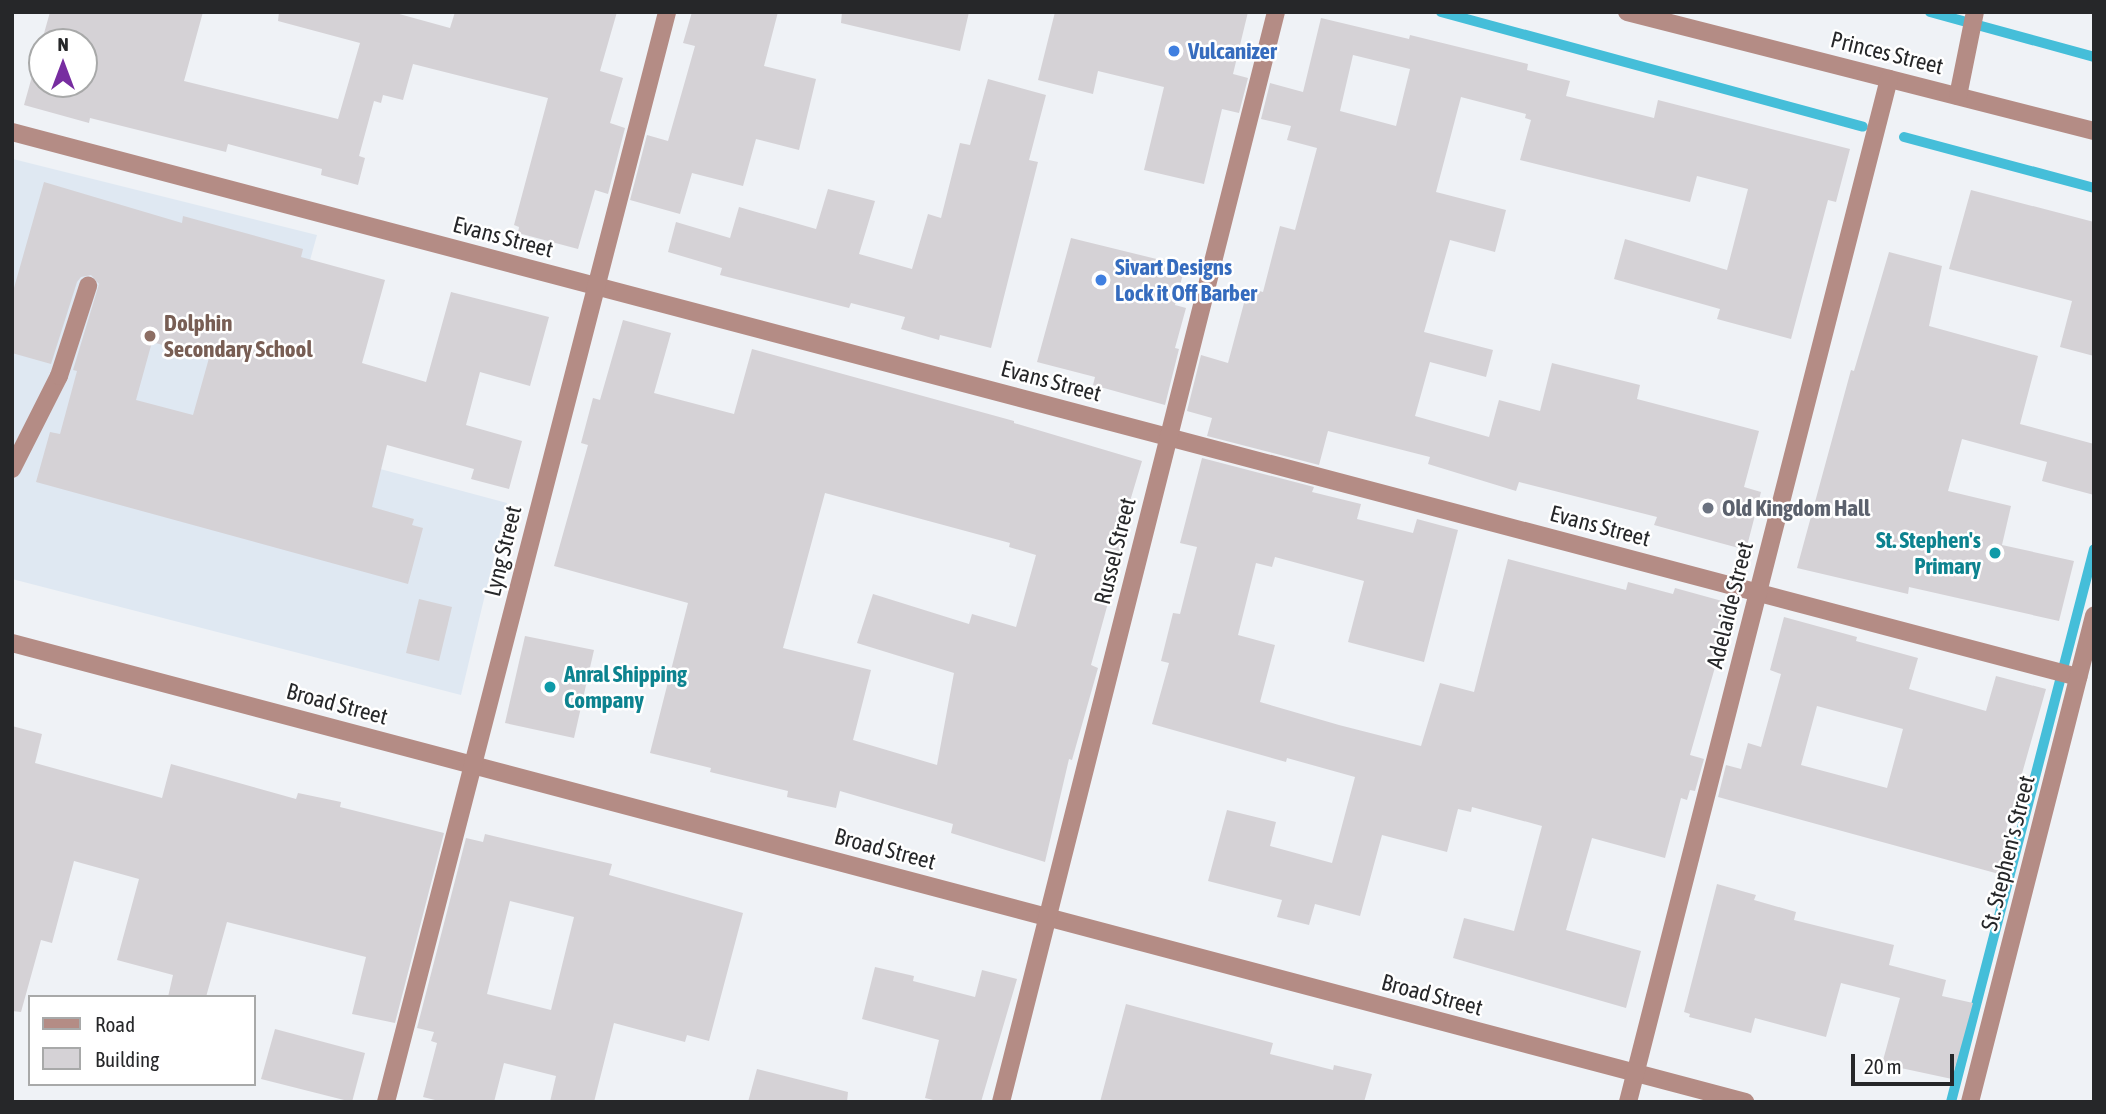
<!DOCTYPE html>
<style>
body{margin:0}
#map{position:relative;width:2106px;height:1114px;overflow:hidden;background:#eff2f6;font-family:"Asap Condensed",sans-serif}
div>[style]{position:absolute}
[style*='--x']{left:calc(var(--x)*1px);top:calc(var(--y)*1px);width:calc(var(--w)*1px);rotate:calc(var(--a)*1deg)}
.built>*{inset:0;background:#dfe8f2}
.stream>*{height:10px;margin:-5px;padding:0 5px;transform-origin:5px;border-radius:5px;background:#45bed9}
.building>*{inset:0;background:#d5d2d6}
.lane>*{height:18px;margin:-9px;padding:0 9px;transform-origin:9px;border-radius:9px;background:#b48c85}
.street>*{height:18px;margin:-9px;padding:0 9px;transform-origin:9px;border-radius:9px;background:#b48c85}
.dots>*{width:19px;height:19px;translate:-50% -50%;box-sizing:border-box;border:4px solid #fff;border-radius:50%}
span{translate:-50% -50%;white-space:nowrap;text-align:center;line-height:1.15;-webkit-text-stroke:5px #fff;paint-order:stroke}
.shop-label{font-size:23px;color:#366cbe;font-weight:700}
.left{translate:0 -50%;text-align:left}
.street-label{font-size:23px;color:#262729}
.education-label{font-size:23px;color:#785e54;font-weight:700}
.worship-label{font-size:23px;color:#5b616d;font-weight:700}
.culture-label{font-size:23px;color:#0d838f;font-weight:700}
.right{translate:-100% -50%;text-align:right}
.frame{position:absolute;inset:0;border:14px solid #262729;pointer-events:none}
.legend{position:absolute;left:28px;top:995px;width:228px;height:91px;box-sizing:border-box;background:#fff;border:2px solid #a8a9a9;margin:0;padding:9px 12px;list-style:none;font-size:21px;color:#262729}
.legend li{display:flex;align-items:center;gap:14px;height:35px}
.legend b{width:35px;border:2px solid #a8a9a9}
.north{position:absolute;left:28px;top:28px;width:70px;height:70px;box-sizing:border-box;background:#fff;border:2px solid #a8a9a9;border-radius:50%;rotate:0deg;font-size:19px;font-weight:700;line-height:28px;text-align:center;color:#262729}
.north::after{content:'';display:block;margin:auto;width:24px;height:32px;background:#772da0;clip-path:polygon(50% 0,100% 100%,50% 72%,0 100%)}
.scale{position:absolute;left:1851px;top:1054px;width:103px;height:32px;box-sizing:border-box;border:4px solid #262729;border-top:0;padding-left:9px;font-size:21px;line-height:24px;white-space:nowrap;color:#262729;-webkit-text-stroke:5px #fff;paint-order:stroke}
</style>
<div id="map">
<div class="built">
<div style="clip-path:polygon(13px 159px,317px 235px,261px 437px,507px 503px,461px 695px,12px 579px)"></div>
</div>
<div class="stream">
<div style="--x:1441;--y:12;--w:437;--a:15.2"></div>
<div style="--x:1930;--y:12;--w:170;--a:15.3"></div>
<div style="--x:1904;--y:137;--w:197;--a:15"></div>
<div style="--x:1951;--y:1102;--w:571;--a:-75.5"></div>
</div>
<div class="building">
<div style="clip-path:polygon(evenodd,50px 12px,203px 12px,184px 81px,338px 119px,360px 43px,278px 21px,279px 12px,392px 12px,450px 28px,455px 12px,617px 12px,600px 71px,623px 78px,610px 123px,625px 128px,608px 194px,595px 190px,578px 249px,518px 233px,519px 227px,514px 225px,548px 98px,413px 64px,403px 100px,383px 95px,381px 103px,374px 101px,359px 156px,365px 158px,358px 185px,321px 175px,322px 169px,228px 144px,226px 152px,90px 118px,89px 123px,24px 105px,50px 12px,42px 42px,84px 42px,84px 84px,42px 84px,42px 42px)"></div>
<div style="clip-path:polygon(692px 12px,778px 12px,764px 66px,816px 79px,799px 150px,756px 139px,743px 186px,692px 173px,680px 214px,630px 200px,647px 135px,668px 141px,695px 46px,683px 43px)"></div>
<div style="clip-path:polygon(842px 12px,969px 12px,960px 51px,841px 23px)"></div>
<div style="clip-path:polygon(1055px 12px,1248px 12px,1233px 74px,1248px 78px,1239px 113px,1222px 109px,1204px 184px,1144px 170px,1164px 87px,1098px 71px,1093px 94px,1038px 80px)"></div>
<div style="clip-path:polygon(evenodd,1321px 18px,1409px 39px,1410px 35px,1528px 64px,1527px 70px,1570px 81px,1566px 96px,1654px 118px,1658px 100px,1850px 149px,1836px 202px,1828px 200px,1791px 339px,1717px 319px,1720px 309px,1614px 279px,1625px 239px,1727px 270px,1748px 189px,1697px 176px,1690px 202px,1520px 160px,1531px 120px,1525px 118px,1526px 114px,1461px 97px,1436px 192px,1506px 210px,1495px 252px,1450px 240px,1424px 332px,1493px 350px,1486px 377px,1430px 362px,1415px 416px,1489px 437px,1499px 400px,1540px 411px,1552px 363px,1640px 385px,1637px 399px,1759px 431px,1744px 487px,1761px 492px,1746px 550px,1654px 525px,1657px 517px,1519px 482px,1516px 491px,1428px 464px,1430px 457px,1328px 431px,1319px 465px,1207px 436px,1212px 418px,1187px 411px,1201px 355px,1228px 363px,1248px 288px,1263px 292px,1280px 226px,1295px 230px,1317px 148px,1287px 140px,1291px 126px,1261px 119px,1270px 83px,1303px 92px,1321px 18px,1353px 55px,1410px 69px,1396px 126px,1340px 111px,1353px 55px)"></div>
<div style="clip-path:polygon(988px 79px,1046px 95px,1029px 160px,1038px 162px,991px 348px,940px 335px,939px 340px,901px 329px,905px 317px,851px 303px,849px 308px,720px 275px,722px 268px,668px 252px,676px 222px,730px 238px,739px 207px,816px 229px,828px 189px,875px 201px,859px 254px,912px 269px,928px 214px,941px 218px,960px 143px,970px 145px)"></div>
<div style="clip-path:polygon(evenodd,44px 182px,182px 223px,183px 216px,303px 249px,301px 257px,385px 280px,362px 363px,426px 382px,451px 292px,549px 317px,530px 386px,480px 372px,466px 425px,522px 441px,509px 489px,471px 479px,474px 469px,387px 445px,372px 507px,414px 519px,412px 525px,423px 528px,408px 584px,36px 482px,50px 432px,60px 434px,77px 371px,73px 370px,99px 284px,91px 275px,81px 277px,77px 282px,51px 364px,12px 353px,12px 295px,44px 182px,152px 342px,209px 358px,193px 415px,136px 400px,152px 342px)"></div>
<div style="clip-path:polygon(1971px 190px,2094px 222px,2094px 356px,2060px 347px,2072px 301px,1949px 269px)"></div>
<div style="clip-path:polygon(1071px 238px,1185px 266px,1175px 305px,1186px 308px,1175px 348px,1179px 349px,1165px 405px,1093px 385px,1095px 377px,1037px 362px)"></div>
<div style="clip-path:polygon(1889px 252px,1942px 266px,1929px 326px,2038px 356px,2020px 424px,2094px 444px,2094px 495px,2042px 481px,2047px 462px,1962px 439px,1948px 491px,2011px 506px,2002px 545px,2074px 561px,2059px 621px,1909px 587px,1908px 594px,1797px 568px,1851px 370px,1854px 371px)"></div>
<div style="clip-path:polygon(evenodd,623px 320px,671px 333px,654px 393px,734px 414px,752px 349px,1014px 421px,1014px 423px,1142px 461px,1122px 528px,1128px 530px,1091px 665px,1098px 668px,1072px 760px,1069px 759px,1045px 862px,951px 833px,953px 824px,840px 791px,836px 808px,787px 797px,788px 791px,710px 772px,711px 768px,650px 753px,688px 603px,554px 566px,588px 445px,581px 443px,593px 398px,600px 400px,623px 320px,825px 493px,1010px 543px,1009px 547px,1036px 555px,1016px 627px,972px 614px,969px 624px,873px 594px,857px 643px,954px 673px,937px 765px,853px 740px,871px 670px,783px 648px,825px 493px)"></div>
<div style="clip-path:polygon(1202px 458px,1314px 487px,1312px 492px,1361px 504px,1357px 519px,1413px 533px,1417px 519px,1458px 530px,1424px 662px,1348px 642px,1364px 581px,1275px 557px,1272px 567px,1256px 563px,1238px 635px,1275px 645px,1260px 702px,1339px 725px,1421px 746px,1440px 683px,1474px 692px,1508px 559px,1626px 590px,1628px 582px,1673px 594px,1675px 588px,1733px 604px,1690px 755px,1704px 759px,1695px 791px,1690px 790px,1687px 800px,1681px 798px,1665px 858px,1592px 838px,1566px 930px,1641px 951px,1626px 1008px,1453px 958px,1464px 918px,1514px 931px,1542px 826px,1472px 807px,1471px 812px,1458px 809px,1447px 852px,1382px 835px,1360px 916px,1315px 904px,1309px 925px,1277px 917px,1282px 900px,1208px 881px,1227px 810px,1276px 822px,1270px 846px,1332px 863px,1355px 777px,1287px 758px,1286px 762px,1152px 724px,1169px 663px,1161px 661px,1173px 613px,1180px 614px,1197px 547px,1180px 543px)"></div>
<div style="clip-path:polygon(419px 599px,452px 607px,439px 661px,406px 653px)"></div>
<div style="clip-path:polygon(evenodd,1784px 617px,1857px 637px,1856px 641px,1918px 658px,1909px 689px,1986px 711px,1996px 676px,2046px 689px,2006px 830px,2010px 831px,1999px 874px,1718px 797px,1726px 765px,1741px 769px,1748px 743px,1761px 747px,1781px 674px,1770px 670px,1784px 617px,1817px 706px,1903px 729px,1887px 788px,1801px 765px,1817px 706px)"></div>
<div style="clip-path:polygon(525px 636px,594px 650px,574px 738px,505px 723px)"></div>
<div style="clip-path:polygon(12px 726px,42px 734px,35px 763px,162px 798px,171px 764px,296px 799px,298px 793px,341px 802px,340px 807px,444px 833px,395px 1023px,352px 1014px,366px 957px,227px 922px,206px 997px,168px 997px,173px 975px,117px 960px,139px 879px,74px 861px,52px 943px,41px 940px,21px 1012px,12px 1011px)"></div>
<div style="clip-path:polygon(evenodd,485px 834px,612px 864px,609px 875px,743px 913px,709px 1041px,687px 1035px,685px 1042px,614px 1023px,594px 1102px,550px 1102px,556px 1076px,504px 1063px,494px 1102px,443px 1102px,423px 1097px,437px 1043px,431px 1041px,434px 1032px,417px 1028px,466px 838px,483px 842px,485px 834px,510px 901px,574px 917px,551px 1010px,487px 994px,510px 901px)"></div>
<div style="clip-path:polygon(1717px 884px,1756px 895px,1754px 900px,1796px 912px,1794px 920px,1894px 945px,1889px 965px,1946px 980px,1942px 996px,1973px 1003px,1952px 1079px,1882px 1064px,1900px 998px,1841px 983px,1826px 1037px,1755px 1018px,1751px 1033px,1689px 1017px,1690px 1014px,1684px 1012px)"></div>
<div style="clip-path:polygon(875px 967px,914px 976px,913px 981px,975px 997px,982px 970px,1017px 979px,981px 1102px,941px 1102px,925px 1098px,939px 1040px,862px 1019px)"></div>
<div style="clip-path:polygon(1126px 1004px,1273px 1043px,1270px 1054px,1333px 1070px,1334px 1065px,1372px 1074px,1364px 1102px,1100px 1102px)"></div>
<div style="clip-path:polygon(275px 1029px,365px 1053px,352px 1102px,261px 1079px)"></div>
<div style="clip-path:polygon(757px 1069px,848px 1092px,847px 1102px,748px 1102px)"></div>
</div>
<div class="lane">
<div style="--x:12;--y:469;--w:104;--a:-63.2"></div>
<div style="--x:59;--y:376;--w:95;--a:-72.1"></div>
</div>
<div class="street">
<div style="--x:1627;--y:12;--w:482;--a:14.3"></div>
<div style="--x:1958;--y:96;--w:86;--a:-78.6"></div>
<div style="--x:12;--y:132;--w:2137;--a:14.78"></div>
<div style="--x:12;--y:643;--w:1793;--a:14.83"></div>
<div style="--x:386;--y:1102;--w:1126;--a:-75.54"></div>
<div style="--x:1001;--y:1102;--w:1124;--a:-75.84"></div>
<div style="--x:1628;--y:1102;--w:1056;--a:-75.69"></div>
<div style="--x:1970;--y:1102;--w:502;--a:-75.69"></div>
</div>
<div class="dots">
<div style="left:1174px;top:51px;background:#3f7fe0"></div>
<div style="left:1101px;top:280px;background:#3f7fe0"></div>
<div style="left:150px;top:336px;background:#8d6e63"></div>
<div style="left:1708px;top:508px;background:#6b7280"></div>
<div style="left:1995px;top:553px;background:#0f9aa8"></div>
<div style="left:550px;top:687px;background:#0f9aa8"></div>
</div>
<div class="shop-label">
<span class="left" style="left:1188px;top:51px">Vulcanizer</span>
<span class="left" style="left:1115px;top:280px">Sivart Designs<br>Lock it Off Barber</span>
</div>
<div class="street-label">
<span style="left:1887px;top:53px;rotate:14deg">Princes Street</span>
<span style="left:503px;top:237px;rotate:15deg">Evans Street</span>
<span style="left:1051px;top:381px;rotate:15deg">Evans Street</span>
<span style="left:1600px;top:526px;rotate:15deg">Evans Street</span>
<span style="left:503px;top:551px;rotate:-76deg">Lyng Street</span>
<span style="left:1115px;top:551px;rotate:-76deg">Russel Street</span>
<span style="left:1730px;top:605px;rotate:-76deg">Adelaide Street</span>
<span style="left:337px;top:704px;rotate:15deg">Broad Street</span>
<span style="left:885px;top:849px;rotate:15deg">Broad Street</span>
<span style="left:2008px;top:853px;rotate:-76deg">St. Stephen's Street</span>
<span style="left:1432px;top:995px;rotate:15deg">Broad Street</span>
</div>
<div class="education-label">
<span class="left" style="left:164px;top:336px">Dolphin<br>Secondary School</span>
</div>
<div class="worship-label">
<span class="left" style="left:1722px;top:508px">Old Kingdom Hall</span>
</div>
<div class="culture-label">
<span class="right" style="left:1981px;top:553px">St. Stephen's<br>Primary</span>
<span class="left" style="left:564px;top:687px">Anral Shipping<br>Company</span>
</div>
<div class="frame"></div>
<ul class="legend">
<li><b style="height:9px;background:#b48c85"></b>Road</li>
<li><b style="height:19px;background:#d5d2d6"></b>Building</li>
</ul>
<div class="north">N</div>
<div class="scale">20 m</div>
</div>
